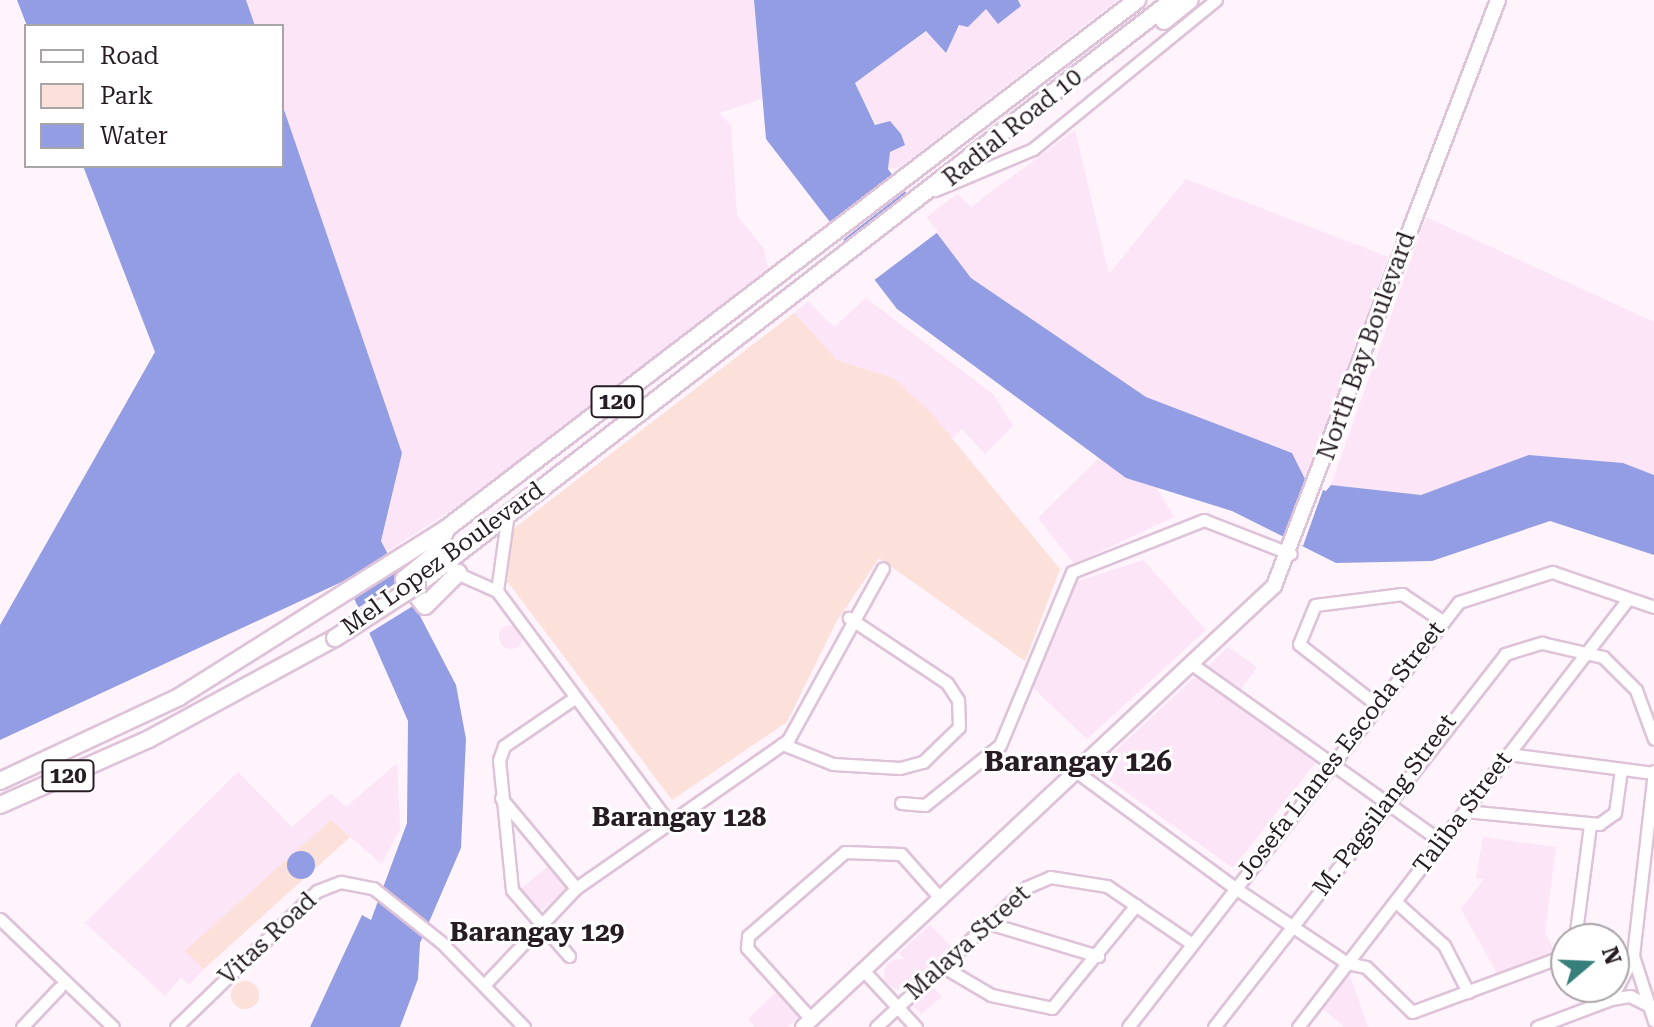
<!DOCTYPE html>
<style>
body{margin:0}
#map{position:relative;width:1654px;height:1027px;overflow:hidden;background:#fff3fc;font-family:"Roboto Serif",serif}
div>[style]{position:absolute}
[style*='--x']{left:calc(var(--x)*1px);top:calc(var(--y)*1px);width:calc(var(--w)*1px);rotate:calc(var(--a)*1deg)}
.built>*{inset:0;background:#fbe5f6}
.round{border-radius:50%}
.green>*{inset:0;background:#fce0da}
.water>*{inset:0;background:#929de3}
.pier>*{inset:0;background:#fff3fc}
.roads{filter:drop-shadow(2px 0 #dec2d8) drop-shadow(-2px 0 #dec2d8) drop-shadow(0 2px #dec2d8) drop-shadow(0 -2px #dec2d8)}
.minor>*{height:11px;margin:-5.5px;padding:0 5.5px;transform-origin:5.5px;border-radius:5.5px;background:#fff}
.major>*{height:14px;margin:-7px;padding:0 7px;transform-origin:7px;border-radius:7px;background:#fff}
.highway>*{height:16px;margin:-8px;padding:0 8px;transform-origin:8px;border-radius:8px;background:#fff}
.bridges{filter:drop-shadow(2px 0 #dec2d8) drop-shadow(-2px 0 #dec2d8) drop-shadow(0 2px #dec2d8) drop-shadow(0 -2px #dec2d8)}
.highway-bridge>*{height:16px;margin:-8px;padding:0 8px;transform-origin:8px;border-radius:8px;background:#fff}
span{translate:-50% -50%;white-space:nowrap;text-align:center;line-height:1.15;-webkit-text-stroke:6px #fff;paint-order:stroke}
.shield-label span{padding:2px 6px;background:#fff;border:2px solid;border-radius:6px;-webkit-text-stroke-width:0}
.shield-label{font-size:22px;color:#271c24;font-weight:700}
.street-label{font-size:24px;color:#271c24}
.neighbourhood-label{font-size:26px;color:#271c24;font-weight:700}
.quarter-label{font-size:28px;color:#271c24;font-weight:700}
.legend{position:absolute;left:24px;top:24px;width:260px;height:144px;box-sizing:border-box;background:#fff;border:2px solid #a9a4a7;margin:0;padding:10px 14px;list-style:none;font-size:24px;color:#271c24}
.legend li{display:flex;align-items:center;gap:16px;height:40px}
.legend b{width:40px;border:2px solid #a9a4a7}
.north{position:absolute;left:1550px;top:923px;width:80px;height:80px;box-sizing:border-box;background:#fff;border:2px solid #a9a4a7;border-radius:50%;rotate:71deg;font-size:22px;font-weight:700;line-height:32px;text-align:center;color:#271c24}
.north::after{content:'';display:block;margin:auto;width:28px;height:36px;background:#377f7b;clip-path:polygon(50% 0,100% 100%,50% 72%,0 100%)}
</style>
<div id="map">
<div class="built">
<div style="clip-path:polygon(246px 0,754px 0,762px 99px,719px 113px,731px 125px,737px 215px,764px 249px,769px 271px,487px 487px,385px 553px,381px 541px,402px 453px,282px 104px,282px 26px,255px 26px)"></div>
<div style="clip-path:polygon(1018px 0,1117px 0,900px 167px,888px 169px,890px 152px,855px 83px,927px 31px,946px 53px,960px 25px,968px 27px,986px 8px,1021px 6px)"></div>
<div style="clip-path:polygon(1075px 130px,1109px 274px,1186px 179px,1388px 257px,1308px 485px,1292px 453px,1146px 397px,971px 278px,924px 219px,957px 194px,971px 207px)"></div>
<div style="clip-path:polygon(1426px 217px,1654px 322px,1654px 475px,1623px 463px,1530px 455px,1421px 495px,1331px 485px)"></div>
<div style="clip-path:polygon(866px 298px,994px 395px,1013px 426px,985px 454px,962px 429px,952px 439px,893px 378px,837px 360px,794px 313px,808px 301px,834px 327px)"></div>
<div style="clip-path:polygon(1099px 458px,1157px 488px,1174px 517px,1074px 564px,1038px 518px)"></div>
<div style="clip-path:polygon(1143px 560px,1206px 630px,1087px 739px,1028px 683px,1069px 584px)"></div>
<div class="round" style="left:499px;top:625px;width:24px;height:24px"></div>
<div style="clip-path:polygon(1228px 647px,1257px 667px,1241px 689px,1208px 666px)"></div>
<div style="clip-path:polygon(1197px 675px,1317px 761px,1233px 868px,1095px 770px)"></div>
<div style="clip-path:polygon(397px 763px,400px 829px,382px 864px,331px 821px,186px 951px,204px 969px,189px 985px,181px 977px,165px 996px,85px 923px,238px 772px,292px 827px,331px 793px,346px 807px)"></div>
<div style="clip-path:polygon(1483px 837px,1556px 847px,1545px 933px,1556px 953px,1498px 975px,1461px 909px,1484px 879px,1476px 878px)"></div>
<div style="clip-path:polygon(548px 866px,567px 889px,537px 914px,519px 891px)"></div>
<div style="clip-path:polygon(930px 925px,952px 947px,921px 976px,899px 953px)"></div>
<div class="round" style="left:884px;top:959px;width:30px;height:30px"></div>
<div style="clip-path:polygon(1348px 970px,1368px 1027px,1345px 1027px,1321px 1007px)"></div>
<div style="clip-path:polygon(929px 983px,942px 997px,921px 1014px,909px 1002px)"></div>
<div style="clip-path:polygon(777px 991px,800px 1015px,788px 1027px,755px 1027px,748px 1019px)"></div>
</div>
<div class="green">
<div style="clip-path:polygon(794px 313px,837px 360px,893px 378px,931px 413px,1060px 569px,1025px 661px,879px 558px,835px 624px,787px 722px,672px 800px,507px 581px,513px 529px)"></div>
<div style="clip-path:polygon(331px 820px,350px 837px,204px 969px,185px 951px)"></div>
<div class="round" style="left:231px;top:981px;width:28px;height:28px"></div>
</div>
<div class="water">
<div style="clip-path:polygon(17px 0,246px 0,255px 26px,27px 26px)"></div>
<div style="clip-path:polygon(754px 0,1018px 0,1021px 6px,998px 24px,986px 9px,968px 27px,959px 25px,946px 53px,926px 31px,855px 83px,875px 125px,890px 121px,901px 134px,905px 145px,890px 152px,888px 169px,971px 278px,1146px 397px,1292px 453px,1308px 485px,1326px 491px,1331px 485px,1421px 495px,1529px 455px,1623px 463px,1654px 475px,1654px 555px,1550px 521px,1432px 561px,1336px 563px,1232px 511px,1126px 478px,897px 309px,766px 139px)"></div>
<div style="clip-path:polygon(282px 104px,402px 453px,381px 541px,456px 685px,466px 739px,461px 848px,420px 943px,418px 979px,400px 1027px,310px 1027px,362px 915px,371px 920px,407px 823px,408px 721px,346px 580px,0 740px,0 625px,155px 352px,83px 166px,282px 166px)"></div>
<div class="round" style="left:287px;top:851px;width:28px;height:28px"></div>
</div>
<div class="pier">
<div style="clip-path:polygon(895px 172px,908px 189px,840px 242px,828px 225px)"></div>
<div style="clip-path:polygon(909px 194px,938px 232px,873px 281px,844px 243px)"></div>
<div style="clip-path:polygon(1310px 485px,1323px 490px,1303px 546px,1289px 541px)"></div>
<div style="clip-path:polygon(389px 552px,400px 569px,351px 601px,344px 585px,325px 594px)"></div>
<div style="clip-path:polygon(405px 577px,421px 601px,366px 635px,355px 610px)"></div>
</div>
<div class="roads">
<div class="minor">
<div style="--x:935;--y:190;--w:106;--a:-22.7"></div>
<div style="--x:1033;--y:149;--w:236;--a:-39.2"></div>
<div style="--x:454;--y:572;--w:47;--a:23.8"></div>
<div style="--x:497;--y:591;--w:287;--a:53.4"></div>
<div style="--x:497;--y:591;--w:79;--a:-82"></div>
<div style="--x:1193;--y:665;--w:305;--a:35.4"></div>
<div style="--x:1377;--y:705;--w:99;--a:-142"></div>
<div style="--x:1299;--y:644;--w:42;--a:-67.7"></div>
<div style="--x:1315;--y:605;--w:88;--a:-7.2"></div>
<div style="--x:1402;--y:594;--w:47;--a:33.7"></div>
<div style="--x:782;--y:744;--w:55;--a:21.4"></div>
<div style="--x:833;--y:764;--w:67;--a:3.4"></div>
<div style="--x:900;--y:768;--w:24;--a:-15"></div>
<div style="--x:923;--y:762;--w:50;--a:-44.2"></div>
<div style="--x:959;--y:727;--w:27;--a:-92"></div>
<div style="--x:958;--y:700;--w:20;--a:-123"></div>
<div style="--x:947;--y:683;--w:118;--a:-146.4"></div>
<div style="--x:1508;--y:754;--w:147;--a:7.4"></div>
<div style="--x:1654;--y:771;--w:186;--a:96.5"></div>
<div style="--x:1633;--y:956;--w:68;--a:72.1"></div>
<div style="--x:1077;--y:772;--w:196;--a:36.3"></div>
<div style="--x:1235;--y:888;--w:135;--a:33.8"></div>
<div style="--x:1347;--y:963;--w:19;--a:12"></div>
<div style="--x:1366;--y:967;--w:64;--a:44.4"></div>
<div style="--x:1412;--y:1012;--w:164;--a:-20.3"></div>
<div style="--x:501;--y:798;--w:117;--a:50.2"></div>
<div style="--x:901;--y:803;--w:24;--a:5"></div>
<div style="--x:925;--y:805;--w:96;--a:-38.7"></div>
<div style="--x:1000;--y:745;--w:187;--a:-67.4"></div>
<div style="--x:1072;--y:572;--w:142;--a:-21.5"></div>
<div style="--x:1204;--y:520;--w:93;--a:21.3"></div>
<div style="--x:1465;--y:811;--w:135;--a:5.5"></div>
<div style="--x:1599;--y:824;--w:19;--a:-35"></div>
<div style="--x:1615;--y:813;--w:44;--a:-82.2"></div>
<div style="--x:1396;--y:902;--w:64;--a:41.9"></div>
<div style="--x:1444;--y:945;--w:53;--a:62.9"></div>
<div style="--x:0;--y:919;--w:156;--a:43.7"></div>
<div style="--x:988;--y:923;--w:115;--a:16.7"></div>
<div style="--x:1575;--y:939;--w:115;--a:-82.5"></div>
<div style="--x:569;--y:956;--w:87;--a:-130.8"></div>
<div style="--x:512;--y:890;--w:131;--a:-95.7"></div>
<div style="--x:499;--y:760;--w:15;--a:-70"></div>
<div style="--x:504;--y:746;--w:83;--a:-34.3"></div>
<div style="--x:942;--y:966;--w:57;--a:30.6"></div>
<div style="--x:991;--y:995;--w:62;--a:12"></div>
<div style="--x:1052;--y:1008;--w:133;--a:-50.8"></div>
<div style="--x:863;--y:970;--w:78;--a:47.1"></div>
<div style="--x:485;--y:984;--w:132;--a:-46.5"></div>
<div style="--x:576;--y:888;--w:259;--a:-34.9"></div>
<div style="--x:788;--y:740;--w:196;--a:-61.1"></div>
<div style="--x:1611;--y:999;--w:19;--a:-9"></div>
<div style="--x:1630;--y:996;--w:20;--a:27"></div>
<div style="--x:811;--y:1019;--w:96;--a:-132"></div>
<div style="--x:747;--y:948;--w:12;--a:-85"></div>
<div style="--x:748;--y:936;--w:128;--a:-40.9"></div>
<div style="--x:845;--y:852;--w:56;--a:2"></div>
<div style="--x:901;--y:854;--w:60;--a:48.4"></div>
<div style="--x:22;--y:1027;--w:54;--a:-46.5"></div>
<div style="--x:176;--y:1027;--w:196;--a:-44"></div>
<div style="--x:317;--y:891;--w:26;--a:-21"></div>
<div style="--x:341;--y:882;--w:33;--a:11"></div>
<div style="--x:373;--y:888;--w:87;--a:38.5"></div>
<div style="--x:441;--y:942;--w:119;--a:45.7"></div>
<div style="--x:876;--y:1027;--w:206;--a:-42.8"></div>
<div style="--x:1027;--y:887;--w:25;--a:-23"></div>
<div style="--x:1050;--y:877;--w:58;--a:9"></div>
<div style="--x:1107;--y:886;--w:102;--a:34.2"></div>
<div style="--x:1128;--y:1027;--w:539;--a:-52.09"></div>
<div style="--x:1459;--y:602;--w:98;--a:-17.9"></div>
<div style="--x:1552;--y:572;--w:108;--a:18.9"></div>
<div style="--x:1214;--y:1027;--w:473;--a:-52"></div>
<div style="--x:1505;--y:654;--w:39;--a:-17"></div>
<div style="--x:1542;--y:643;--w:63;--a:12.9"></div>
<div style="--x:1603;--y:657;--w:47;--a:45"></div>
<div style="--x:1636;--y:690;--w:52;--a:69.8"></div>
<div style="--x:1298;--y:1027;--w:540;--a:-52.37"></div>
<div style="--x:1537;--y:1027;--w:79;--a:-20.7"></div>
<div style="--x:1611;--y:999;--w:47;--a:-62.4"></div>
</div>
<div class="major">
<div style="--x:803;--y:1027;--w:645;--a:-43.12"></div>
<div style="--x:1274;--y:586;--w:627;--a:-69.08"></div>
</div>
<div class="highway">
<div style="--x:1164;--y:21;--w:33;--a:-39"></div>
<div style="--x:447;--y:528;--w:30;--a:116"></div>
<div style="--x:434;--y:555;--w:38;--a:141"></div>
<div style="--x:404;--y:579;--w:34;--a:52"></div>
<div style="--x:425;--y:606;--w:47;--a:-45"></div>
<div style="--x:417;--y:585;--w:956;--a:-37.73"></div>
<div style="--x:0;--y:781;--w:198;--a:-25.1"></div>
<div style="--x:179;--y:697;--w:317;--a:-32.2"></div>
<div style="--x:447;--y:528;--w:869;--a:-37.42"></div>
<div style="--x:0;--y:805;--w:163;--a:-23.9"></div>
<div style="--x:149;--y:739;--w:212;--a:-28.5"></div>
</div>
</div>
<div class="bridges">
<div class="highway-bridge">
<div style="--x:335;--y:638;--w:98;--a:-32.9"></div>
</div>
</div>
<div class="shield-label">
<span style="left:617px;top:402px">120</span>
<span style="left:68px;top:776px">120</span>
</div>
<div class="street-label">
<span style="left:1013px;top:128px;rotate:-39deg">Radial Road 10</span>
<span style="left:1367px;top:346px;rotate:-70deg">North Bay Boulevard</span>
<span style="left:443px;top:559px;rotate:-36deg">Mel Lopez Boulevard</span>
<span style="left:1341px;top:751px;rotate:-52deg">Josefa Llanes Escoda Street</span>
<span style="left:1385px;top:805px;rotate:-53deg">M. Pagsilang Street</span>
<span style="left:1463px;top:813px;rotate:-53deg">Taliba Street</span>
<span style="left:268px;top:939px;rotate:-43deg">Vitas Road</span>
<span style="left:968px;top:943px;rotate:-42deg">Malaya Street</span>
</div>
<div class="neighbourhood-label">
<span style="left:679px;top:818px">Barangay 128</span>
<span style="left:537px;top:933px">Barangay 129</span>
</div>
<div class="quarter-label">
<span style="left:1078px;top:762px">Barangay 126</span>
</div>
<ul class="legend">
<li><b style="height:10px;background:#fff"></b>Road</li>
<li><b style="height:22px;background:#fce0da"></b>Park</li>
<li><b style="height:22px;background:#929de3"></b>Water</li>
</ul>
<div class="north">N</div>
</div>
